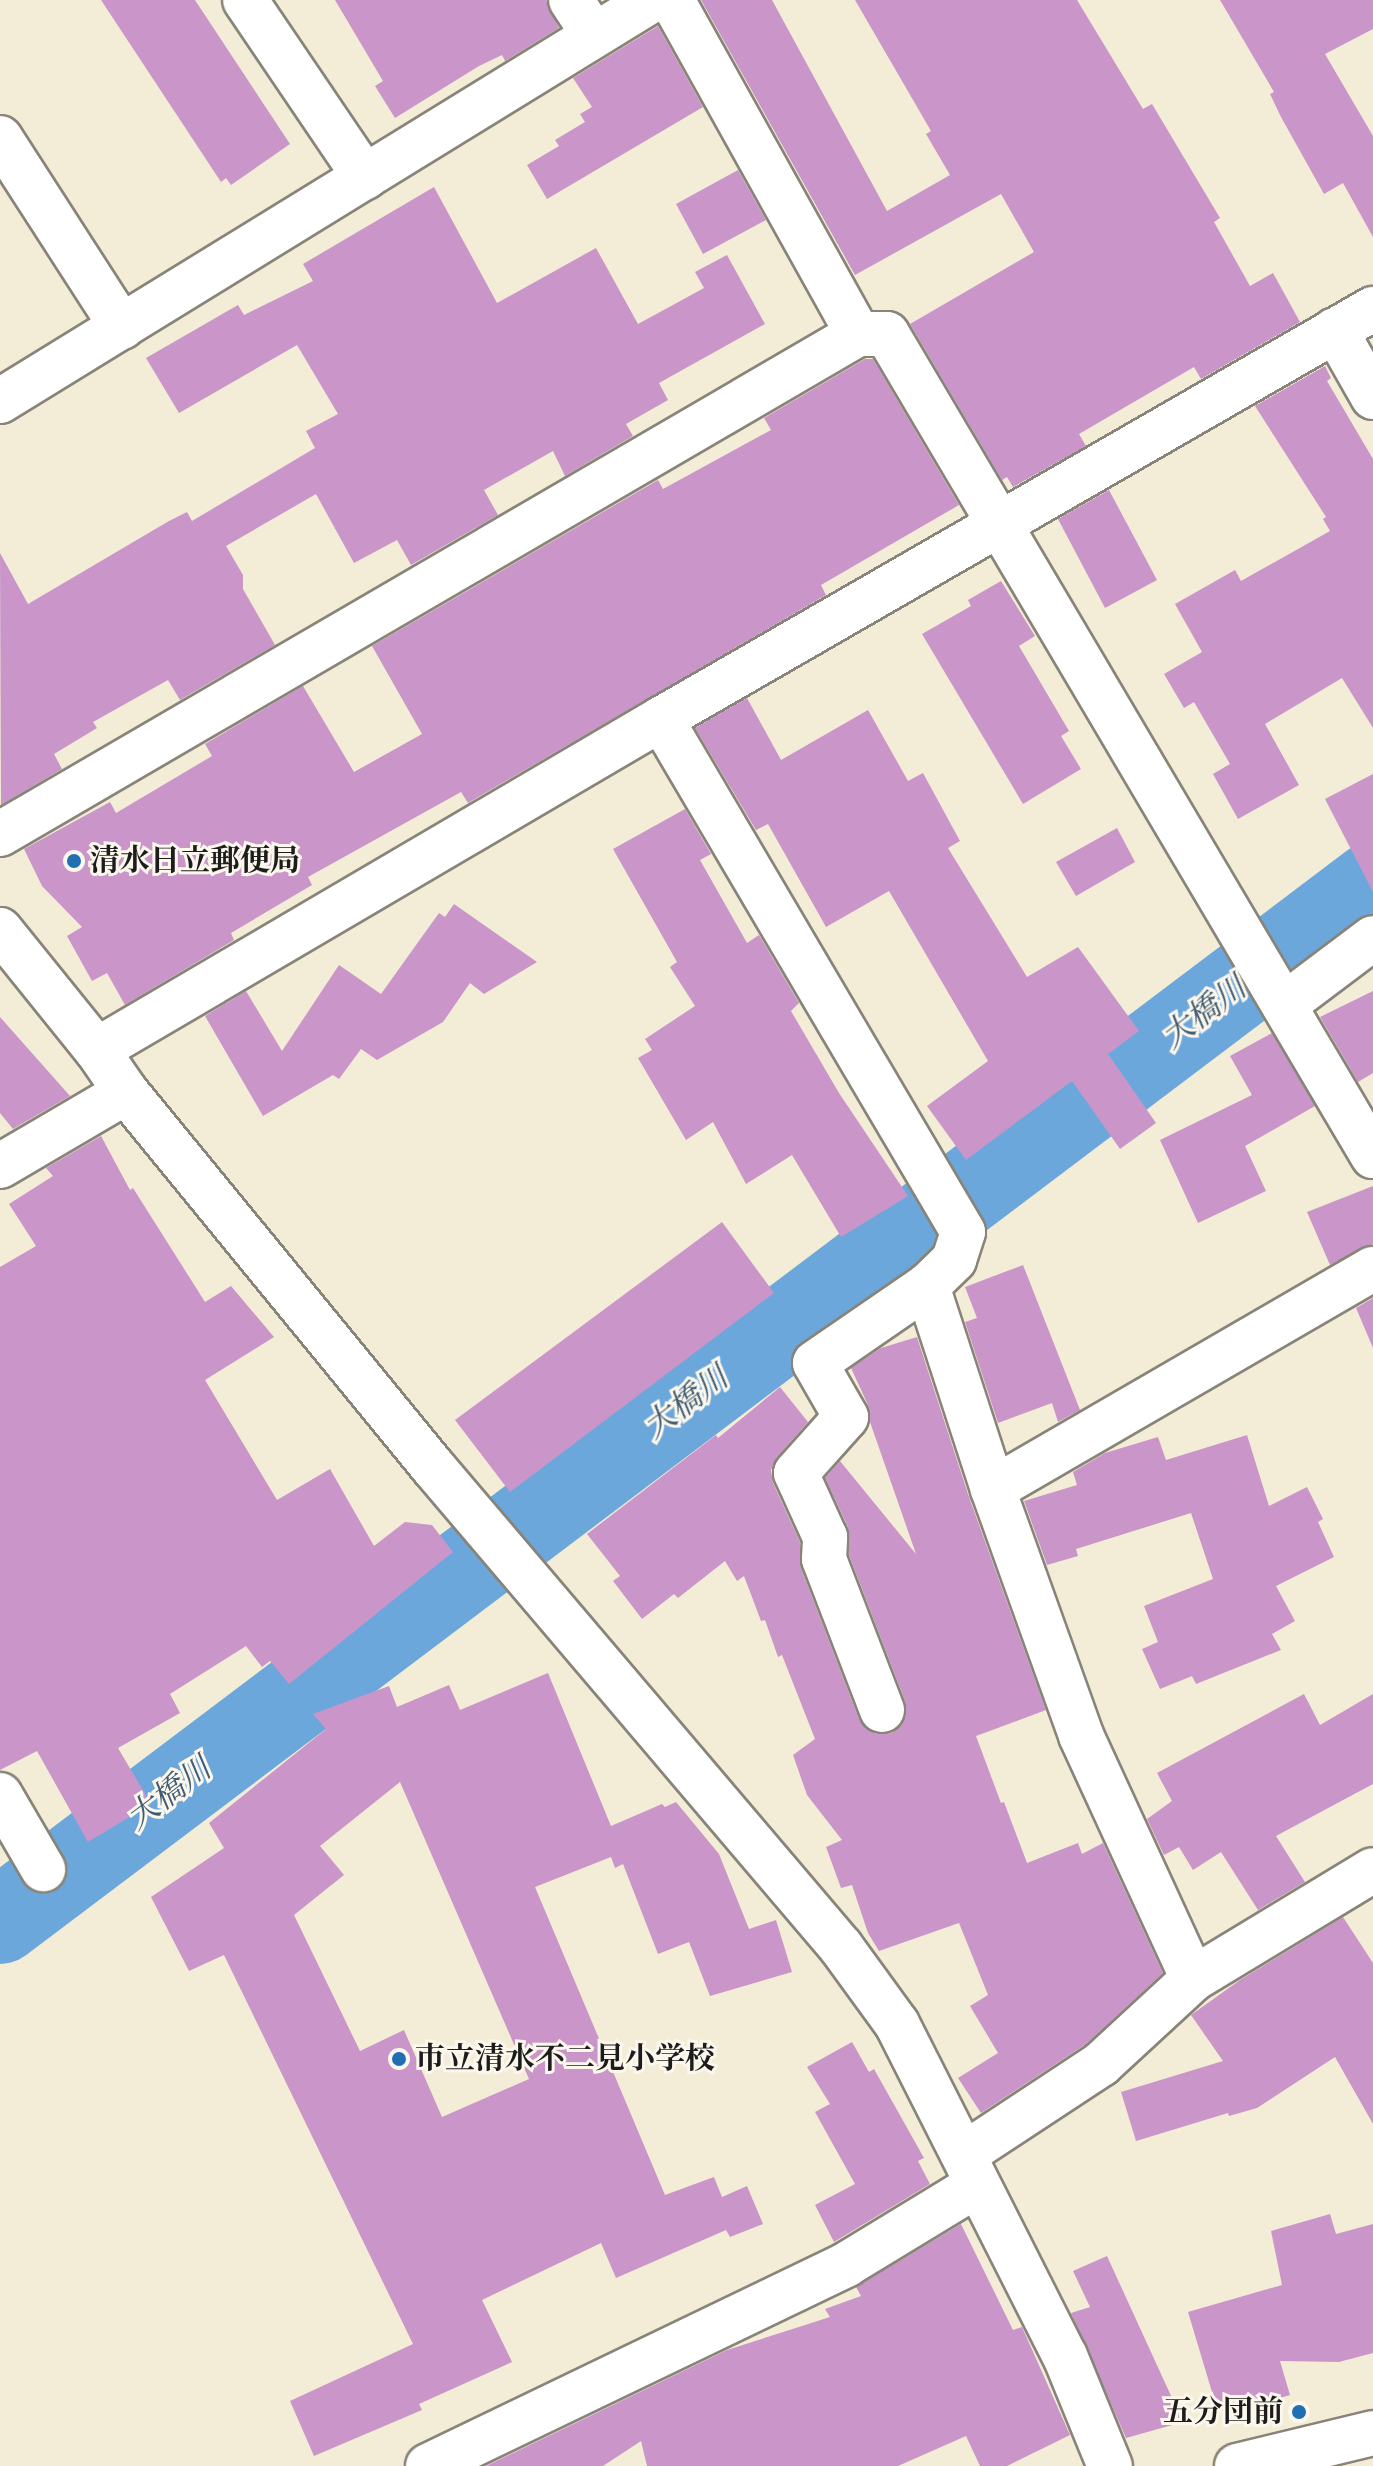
<!DOCTYPE html>
<meta charset="utf-8">
<style>
body{margin:0}
#map{position:relative;width:1373px;height:2466px;overflow:hidden;background:#f3ecd6;font-family:"IM FELL French Canon","Noto Serif JP",serif}
div>[style]{position:absolute}
[style*='--x']{left:calc(var(--x)*1px);top:calc(var(--y)*1px);width:calc(var(--w)*1px);rotate:calc(var(--a)*1deg)}
.river>*{height:86px;margin:-43px;padding:0 43px;transform-origin:43px;border-radius:43px;background:#6ca7dc}
.building>*{inset:0;background:#ca96c9}
.roads{filter:drop-shadow(2px 0 #888479) drop-shadow(-2px 0 #888479) drop-shadow(0 2px #888479) drop-shadow(0 -2px #888479)}
.minor>*{height:44px;margin:-22px;padding:0 22px;transform-origin:22px;border-radius:22px;background:#fff}
.tertiary>*{height:44px;margin:-22px;padding:0 22px;transform-origin:22px;border-radius:22px;background:#fff}
.dots>*{width:22px;height:22px;translate:-50% -50%;box-sizing:border-box;border:4px solid #fbf7ec;border-radius:50%}
span{translate:-50% -50%;white-space:nowrap;text-align:center;line-height:1.15;-webkit-text-stroke:6px #fbf7ec;paint-order:stroke}
.poi-label{font-size:30px;color:#1c1c1c;font-weight:700}
.left{translate:0 -50%;text-align:left}
.right{translate:-100% -50%;text-align:right}
.water-label{font-size:32px;color:#405b72;font-style:italic}
</style>
<div id="map">
<div class="river">
<div style="--x:0;--y:1921;--w:1720;--a:-37.04"></div>
</div>
<div class="building">
<div style="clip-path:polygon(101px 0,195px 0,290px 144px,231px 185px,226px 178px,221px 182px)"></div>
<div style="clip-path:polygon(335px 0,546px 0,559px 28px,505px 61px,502px 55px,479px 66px,395px 118px,375px 86px,383px 81px)"></div>
<div style="clip-path:polygon(701px 0,772px 0,887px 211px,950px 175px,926px 134px,931px 131px,855px 0,1077px 0,1143px 109px,1152px 104px,1220px 218px,1214px 222px,1250px 286px,1273px 273px,1300px 322px,1201px 379px,1194px 367px,1079px 434px,1086px 446px,1013px 487px,1007px 477px,1002px 480px,910px 324px,1034px 252px,1001px 194px,855px 275px)"></div>
<div style="clip-path:polygon(1220px 0,1373px 0,1373px 29px,1325px 54px,1373px 136px,1373px 237px,1343px 183px,1324px 194px,1281px 117px,1270px 94px,1274px 92px)"></div>
<div style="clip-path:polygon(658px 26px,703px 107px,547px 199px,527px 165px,559px 146px,555px 140px,585px 122px,580px 114px,592px 107px,573px 78px)"></div>
<div style="clip-path:polygon(738px 170px,766px 220px,703px 254px,676px 204px)"></div>
<div style="clip-path:polygon(434px 187px,497px 303px,596px 248px,638px 324px,704px 288px,695px 272px,727px 255px,765px 324px,659px 383px,668px 400px,626px 424px,633px 436px,565px 476px,553px 451px,484px 490px,498px 515px,411px 565px,397px 540px,354px 563px,316px 494px,226px 546px,243px 575px,243px 589px,275px 645px,180px 700px,168px 680px,93px 722px,97px 728px,54px 754px,62px 769px,1px 805px,0 553px,28px 604px,169px 521px,187px 512px,192px 521px,315px 448px,306px 431px,338px 414px,297px 345px,179px 413px,146px 358px,238px 305px,244px 315px,313px 281px,303px 264px)"></div>
<div style="clip-path:polygon(865px 359px,873px 359px,959px 505px,821px 585px,826px 595px,468px 803px,461px 792px,308px 877px,312px 885px,231px 933px,234px 940px,125px 1005px,107px 973px,92px 981px,67px 936px,82px 927px,42px 886px,24px 849px,110px 802px,116px 813px,212px 756px,205px 744px,303px 686px,354px 772px,422px 734px,372px 646px,658px 480px,663px 489px,771px 430px,764px 418px)"></div>
<div style="clip-path:polygon(1325px 366px,1331px 378px,1327px 381px,1373px 459px,1373px 728px,1342px 678px,1265px 724px,1299px 785px,1238px 819px,1213px 774px,1230px 764px,1194px 702px,1184px 708px,1164px 674px,1202px 652px,1175px 604px,1235px 570px,1241px 581px,1330px 531px,1323px 519px,1326px 517px,1255px 406px)"></div>
<div style="clip-path:polygon(1109px 490px,1157px 580px,1105px 608px,1058px 519px)"></div>
<div style="clip-path:polygon(1001px 581px,1035px 636px,1019px 646px,1069px 731px,1061px 736px,1081px 769px,1023px 804px,922px 634px,971px 606px,968px 600px)"></div>
<div style="clip-path:polygon(747px 698px,781px 760px,868px 710px,908px 781px,923px 773px,960px 841px,948px 848px,1027px 977px,1078px 947px,1139px 1031px,1108px 1054px,1156px 1123px,1120px 1149px,1072px 1081px,966px 1160px,927px 1106px,988px 1061px,889px 891px,826px 927px,768px 824px,756px 830px,695px 728px)"></div>
<div style="clip-path:polygon(1373px 774px,1373px 892px,1325px 799px)"></div>
<div style="clip-path:polygon(685px 809px,711px 854px,700px 860px,747px 943px,759px 935px,799px 1003px,791px 1011px,839px 1093px,908px 1196px,841px 1237px,792px 1155px,746px 1184px,713px 1122px,686px 1140px,638px 1058px,652px 1050px,645px 1039px,695px 1006px,670px 967px,677px 962px,613px 849px)"></div>
<div style="clip-path:polygon(1117px 828px,1135px 862px,1076px 896px,1056px 862px)"></div>
<div style="clip-path:polygon(454px 904px,537px 962px,484px 994px,470px 983px,443px 1022px,377px 1060px,361px 1049px,339px 1079px,333px 1075px,263px 1116px,205px 1016px,246px 991px,282px 1051px,339px 965px,381px 994px,439px 913px,445px 917px)"></div>
<div style="clip-path:polygon(1373px 991px,1373px 1073px,1358px 1082px,1320px 1017px)"></div>
<div style="clip-path:polygon(0 1017px,70px 1096px,13px 1129px,0 1113px)"></div>
<div style="clip-path:polygon(1272px 1033px,1315px 1106px,1245px 1146px,1266px 1191px,1198px 1223px,1160px 1140px,1252px 1095px,1230px 1056px)"></div>
<div style="clip-path:polygon(101px 1136px,130px 1190px,133px 1188px,205px 1302px,231px 1286px,274px 1337px,205px 1380px,277px 1500px,330px 1469px,374px 1546px,405px 1522px,432px 1525px,453px 1552px,289px 1684px,270px 1661px,262px 1667px,246px 1646px,170px 1694px,180px 1713px,118px 1748px,151px 1804px,88px 1842px,37px 1751px,0 1770px,0 1267px,36px 1246px,9px 1204px,53px 1176px,46px 1168px)"></div>
<div style="clip-path:polygon(1373px 1186px,1373px 1244px,1330px 1265px,1307px 1212px)"></div>
<div style="clip-path:polygon(722px 1222px,774px 1293px,510px 1492px,455px 1420px)"></div>
<div style="clip-path:polygon(1023px 1265px,1080px 1410px,1058px 1422px,1052px 1403px,998px 1423px,965px 1322px,977px 1318px,965px 1287px)"></div>
<div style="clip-path:polygon(1373px 1298px,1373px 1348px,1356px 1308px)"></div>
<div style="clip-path:polygon(917px 1337px,969px 1497px,1046px 1710px,976px 1736px,1001px 1803px,1004px 1802px,1027px 1863px,1078px 1843px,1082px 1854px,1103px 1843px,1163px 1973px,1086px 2044px,981px 2113px,958px 2078px,998px 2053px,970px 2006px,988px 1995px,959px 1923px,879px 1951px,868px 1933px,852px 1885px,841px 1888px,826px 1847px,842px 1840px,807px 1795px,793px 1755px,815px 1739px,782px 1655px,778px 1657px,765px 1620px,761px 1621px,744px 1576px,737px 1581px,725px 1561px,678px 1598px,674px 1594px,642px 1619px,613px 1581px,620px 1576px,587px 1534px,716px 1435px,718px 1438px,780px 1387px,808px 1422px,777px 1457px,771px 1470px,773px 1483px,800px 1542px,801px 1568px,859px 1719px,866px 1729px,877px 1734px,892px 1733px,902px 1725px,906px 1715px,905px 1701px,849px 1555px,848px 1527px,825px 1478px,840px 1461px,916px 1554px,870px 1422px,868px 1405px,851px 1368px,881px 1348px)"></div>
<div style="clip-path:polygon(1247px 1435px,1269px 1506px,1307px 1487px,1323px 1519px,1318px 1522px,1334px 1557px,1276px 1586px,1295px 1621px,1272px 1634px,1281px 1650px,1196px 1684px,1192px 1676px,1160px 1689px,1142px 1649px,1158px 1642px,1144px 1606px,1213px 1579px,1191px 1513px,1076px 1549px,1078px 1556px,1047px 1565px,1024px 1501px,1077px 1485px,1073px 1472px,1105px 1453px,1158px 1437px,1166px 1460px)"></div>
<div style="clip-path:polygon(evenodd,548px 1673px,611px 1826px,662px 1804px,665px 1807px,676px 1802px,719px 1854px,749px 1929px,776px 1920px,792px 1972px,710px 1996px,689px 1942px,658px 1954px,623px 1864px,615px 1868px,611px 1857px,535px 1887px,665px 2195px,714px 2177px,722px 2197px,747px 2186px,763px 2224px,730px 2237px,726px 2230px,616px 2278px,601px 2243px,482px 2300px,512px 2362px,419px 2404px,422px 2410px,314px 2456px,290px 2401px,413px 2344px,224px 1955px,189px 1971px,151px 1897px,224px 1848px,209px 1823px,326px 1729px,313px 1714px,389px 1686px,397px 1707px,449px 1685px,460px 1710px,548px 1673px,400px 1782px,529px 2079px,442px 2117px,404px 2030px,360px 2051px,294px 1915px,344px 1875px,320px 1846px,400px 1782px)"></div>
<div style="clip-path:polygon(1304px 1694px,1320px 1725px,1373px 1694px,1373px 1784px,1276px 1836px,1305px 1882px,1258px 1910px,1221px 1852px,1193px 1870px,1179px 1847px,1164px 1855px,1147px 1819px,1172px 1801px,1157px 1773px)"></div>
<div style="clip-path:polygon(1343px 1917px,1373px 1963px,1373px 2124px,1335px 2057px,1257px 2108px,1229px 2116px,1228px 2113px,1136px 2141px,1121px 2092px,1223px 2061px,1191px 2015px,1240px 1980px)"></div>
<div style="clip-path:polygon(852px 2042px,869px 2072px,874px 2069px,924px 2158px,918px 2161px,930px 2184px,834px 2242px,815px 2205px,855px 2184px,815px 2112px,830px 2104px,807px 2067px)"></div>
<div style="clip-path:polygon(1330px 2214px,1336px 2234px,1373px 2224px,1373px 2353px,1339px 2362px,1280px 2361px,1290px 2395px,1227px 2414px,1226px 2410px,1218px 2412px,1188px 2312px,1282px 2285px,1271px 2231px)"></div>
<div style="clip-path:polygon(961px 2224px,1013px 2330px,1022px 2327px,1070px 2435px,1007px 2466px,980px 2466px,966px 2436px,898px 2466px,647px 2466px,641px 2441px,603px 2466px,486px 2466px,727px 2350px,830px 2317px,825px 2309px,861px 2296px,856px 2287px)"></div>
<div style="clip-path:polygon(1107px 2256px,1183px 2422px,1126px 2438px,1071px 2313px,1090px 2307px,1073px 2271px)"></div>
</div>
<div class="roads">
<div class="minor">
<div style="--x:245;--y:0;--w:214;--a:55.9"></div>
<div style="--x:571;--y:0;--w:42;--a:56.7"></div>
<div style="--x:672;--y:0;--w:382;--a:60.9"></div>
<div style="--x:858;--y:334;--w:29;--a:0"></div>
<div style="--x:887;--y:334;--w:955;--a:59.41"></div>
<div style="--x:0;--y:138;--w:225;--a:57.2"></div>
<div style="--x:1335;--y:330;--w:77;--a:60.4"></div>
<div style="--x:0;--y:401;--w:765;--a:-31.59"></div>
<div style="--x:661;--y:719;--w:595;--a:59.51"></div>
<div style="--x:963;--y:1232;--w:29;--a:108"></div>
<div style="--x:954;--y:1260;--w:37;--a:136"></div>
<div style="--x:927;--y:1286;--w:213;--a:72"></div>
<div style="--x:0;--y:834;--w:993;--a:-30.23"></div>
<div style="--x:1284;--y:1005;--w:111;--a:-37"></div>
<div style="--x:97;--y:1050;--w:654;--a:-30.41"></div>
<div style="--x:661;--y:719;--w:822;--a:-29.94"></div>
<div style="--x:0;--y:1166;--w:146;--a:-30.4"></div>
<div style="--x:433;--y:1467;--w:630;--a:49.64"></div>
<div style="--x:841;--y:1947;--w:95;--a:54"></div>
<div style="--x:897;--y:2024;--w:372;--a:63.2"></div>
<div style="--x:1065;--y:2356;--w:119;--a:67.8"></div>
<div style="--x:882;--y:1710;--w:162;--a:-111"></div>
<div style="--x:824;--y:1559;--w:22;--a:-87"></div>
<div style="--x:825;--y:1537;--w:70;--a:-114.4"></div>
<div style="--x:796;--y:1473;--w:75;--a:-48.2"></div>
<div style="--x:846;--y:1417;--w:62;--a:-119.9"></div>
<div style="--x:815;--y:1363;--w:136;--a:-34.5"></div>
<div style="--x:0;--y:1795;--w:86;--a:59.8"></div>
<div style="--x:1193;--y:1979;--w:268;--a:-114.7"></div>
<div style="--x:1081;--y:1735;--w:261;--a:-109.7"></div>
<div style="--x:993;--y:1489;--w:439;--a:-30.1"></div>
<div style="--x:966;--y:2153;--w:162;--a:-33.4"></div>
<div style="--x:1101;--y:2064;--w:125;--a:-42.7"></div>
<div style="--x:1193;--y:1979;--w:210;--a:-31.2"></div>
<div style="--x:428;--y:2466;--w:465;--a:-25.7"></div>
<div style="--x:847;--y:2264;--w:152;--a:-31.3"></div>
</div>
<div class="tertiary">
<div style="--x:0;--y:930;--w:154;--a:51.1"></div>
<div style="--x:97;--y:1050;--w:51;--a:55.4"></div>
<div style="--x:126;--y:1092;--w:485;--a:50.7"></div>
<div style="--x:1237;--y:2466;--w:140;--a:-13.6"></div>
</div>
</div>
<div class="dots">
<div style="left:74px;top:861px;background:#1f6fb2"></div>
<div style="left:399px;top:2059px;background:#1f6fb2"></div>
<div style="left:1299px;top:2412px;background:#1f6fb2"></div>
</div>
<div class="poi-label">
<span class="left" style="left:90px;top:861px">清水日立郵便局</span>
<span class="left" style="left:415px;top:2059px">市立清水不二見小学校</span>
<span class="right" style="left:1283px;top:2412px">五分団前</span>
</div>
<div class="water-label">
<span style="left:1204px;top:1013px;rotate:-37deg">大橋川</span>
<span style="left:686px;top:1403px;rotate:-37deg">大橋川</span>
<span style="left:169px;top:1794px;rotate:-37deg">大橋川</span>
</div>
</div>
